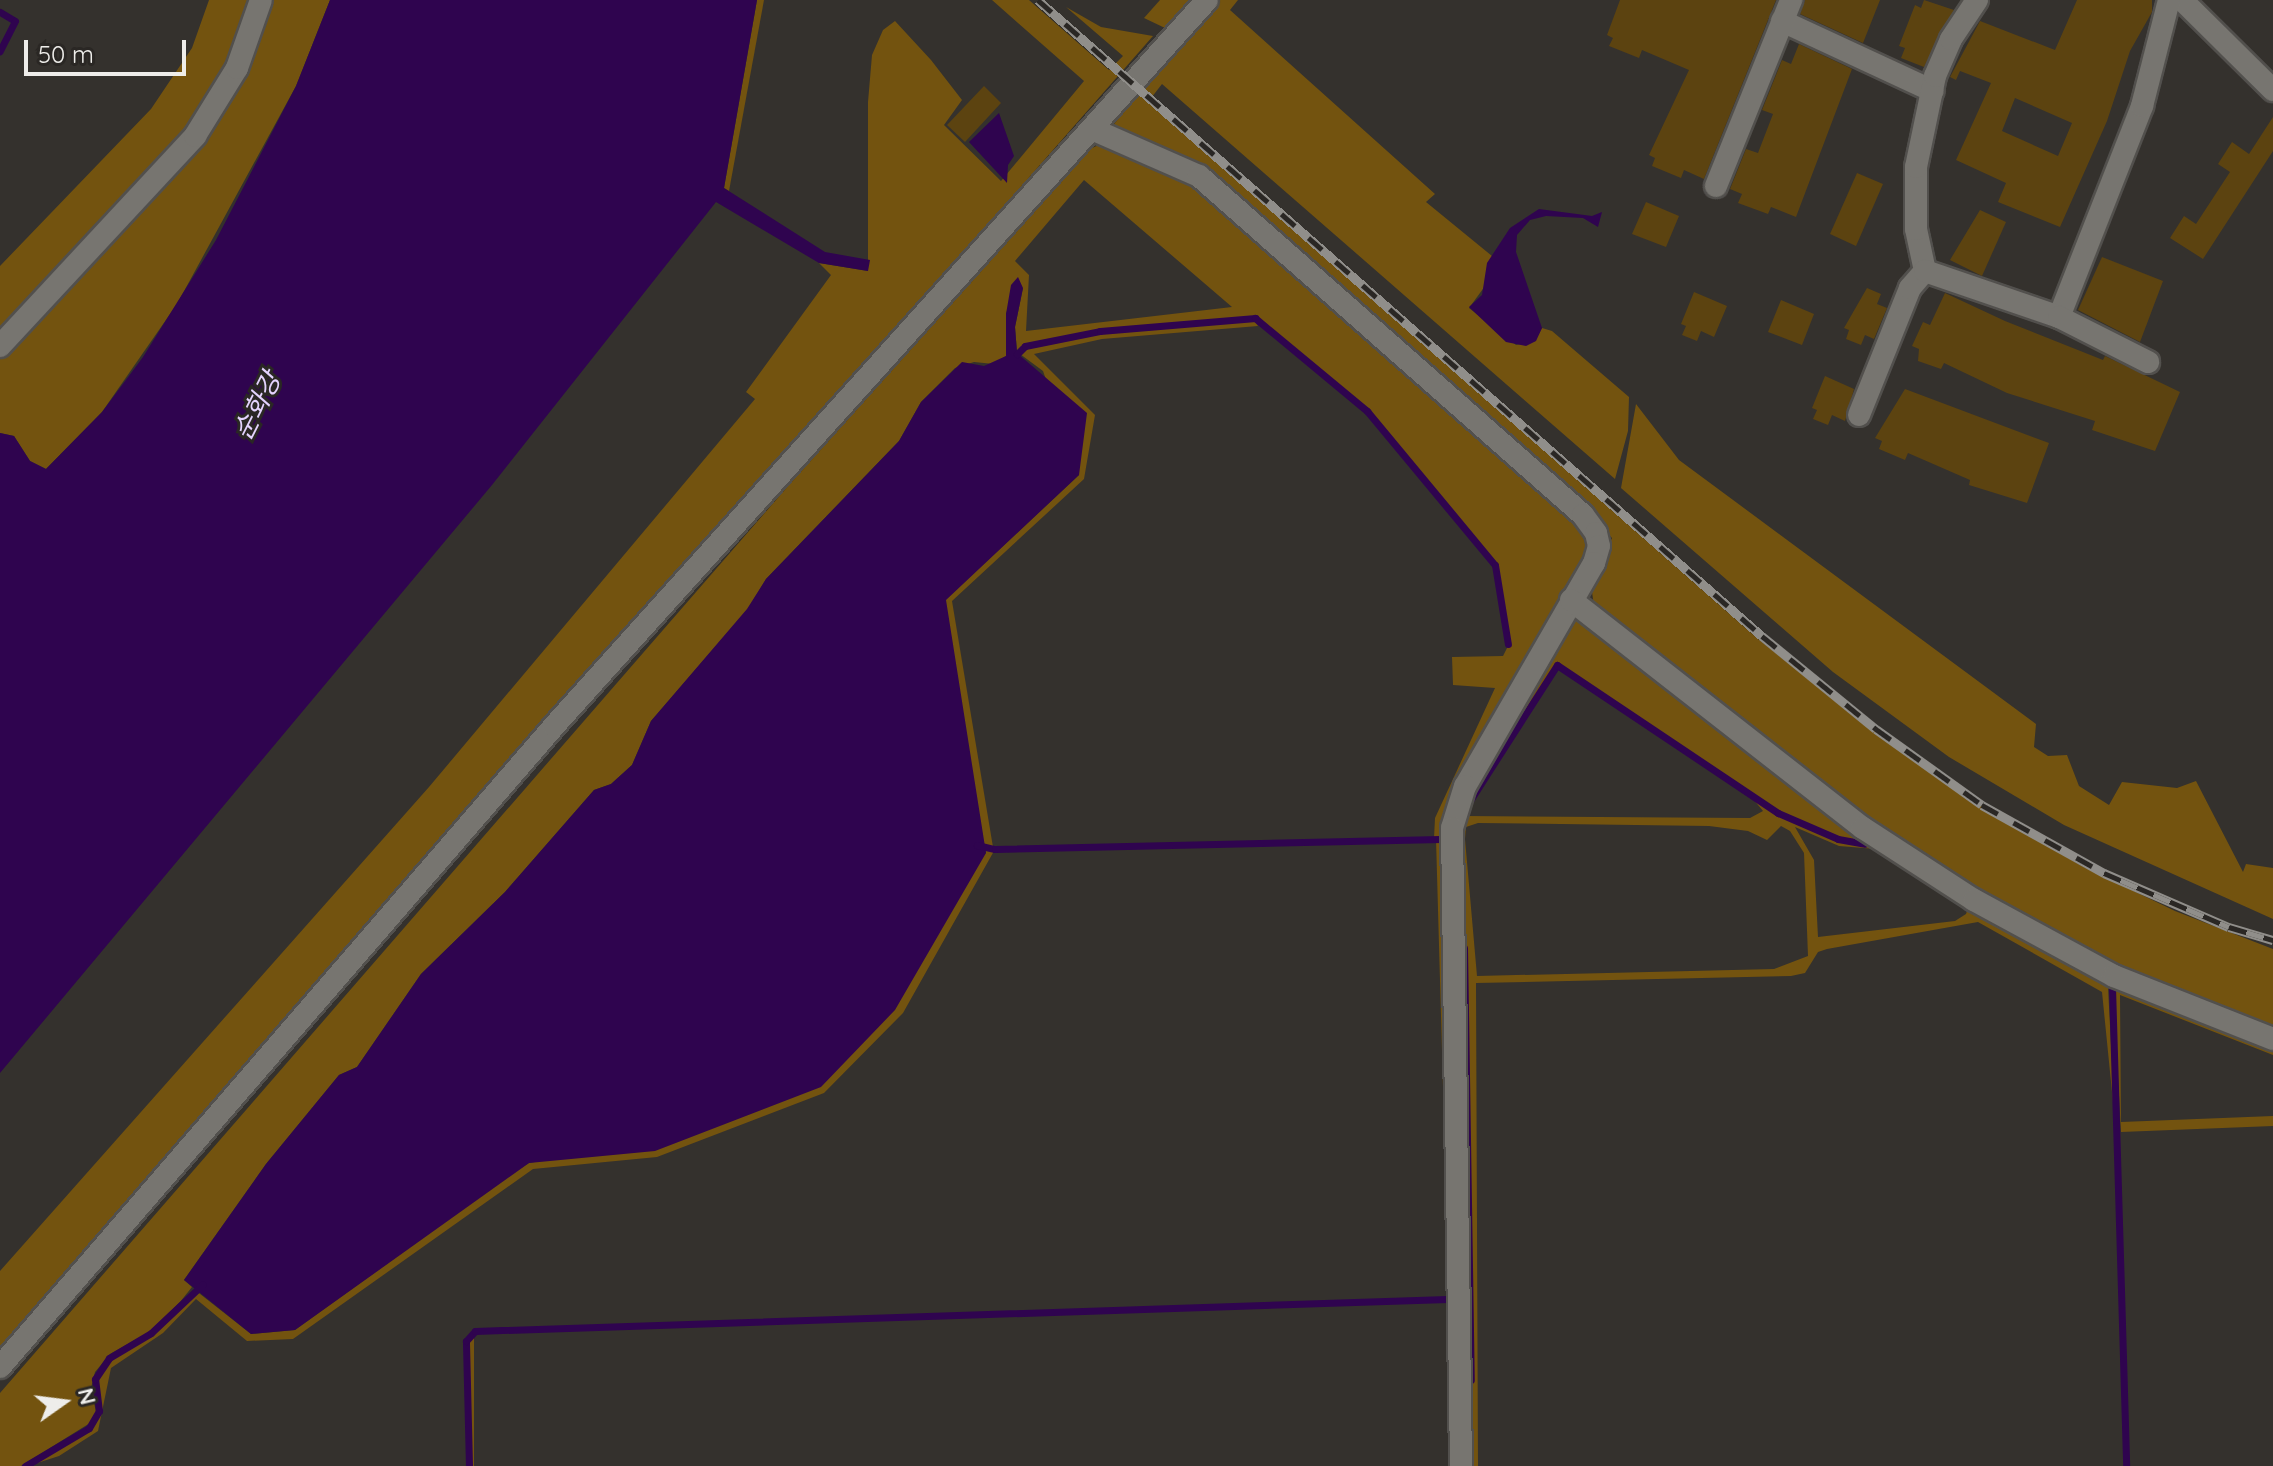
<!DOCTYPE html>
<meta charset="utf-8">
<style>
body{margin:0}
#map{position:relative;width:2273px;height:1466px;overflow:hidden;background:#34312d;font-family:Quicksand,"Noto Sans KR",sans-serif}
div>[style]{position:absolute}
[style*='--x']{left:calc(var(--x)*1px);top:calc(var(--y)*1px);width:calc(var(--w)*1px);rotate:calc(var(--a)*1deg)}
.green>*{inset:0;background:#73530f}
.water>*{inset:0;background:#2f044f}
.stream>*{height:7px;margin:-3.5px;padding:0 3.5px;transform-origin:3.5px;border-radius:3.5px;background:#2f044f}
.building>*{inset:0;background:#5c4310}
.roads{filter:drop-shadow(2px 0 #52504d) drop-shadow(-2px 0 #52504d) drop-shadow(0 2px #52504d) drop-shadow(0 -2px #52504d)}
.minor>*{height:22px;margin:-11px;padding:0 11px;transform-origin:11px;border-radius:11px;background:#777570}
.rail>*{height:9px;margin-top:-4.5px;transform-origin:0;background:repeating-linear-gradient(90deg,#2a2724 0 18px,#908e8a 0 36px);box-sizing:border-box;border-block:2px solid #908e8a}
span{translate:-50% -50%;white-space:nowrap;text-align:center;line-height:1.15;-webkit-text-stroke:6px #2a2724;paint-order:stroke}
.water-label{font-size:26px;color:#e4d3fe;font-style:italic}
.north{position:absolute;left:24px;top:1362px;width:80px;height:80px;-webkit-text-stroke:6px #2a2724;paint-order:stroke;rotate:76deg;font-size:22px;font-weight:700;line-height:32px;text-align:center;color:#eeedea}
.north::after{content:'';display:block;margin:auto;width:28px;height:36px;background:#eeedea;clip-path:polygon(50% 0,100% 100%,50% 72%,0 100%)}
.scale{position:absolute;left:24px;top:40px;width:162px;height:36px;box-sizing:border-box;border:4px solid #eeedea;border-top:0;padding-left:10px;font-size:24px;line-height:28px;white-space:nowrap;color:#eeedea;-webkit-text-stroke:6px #2a2724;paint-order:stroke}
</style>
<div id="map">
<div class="green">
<div style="clip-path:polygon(209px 0,255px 0,234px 58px,188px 131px,0 337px,0 266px,151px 109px,192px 48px)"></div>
<div style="clip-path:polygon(268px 0,330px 0,296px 86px,177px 304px,102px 412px,46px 469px,30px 461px,14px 436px,0 433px,0 357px,102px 253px,211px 129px)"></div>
<div style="clip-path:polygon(757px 0,764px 0,729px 191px,724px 188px)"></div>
<div style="clip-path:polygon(992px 0,1029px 0,1109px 70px,1123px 56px,1066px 7px,1101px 27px,1153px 36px,0 1352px,0 1271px,429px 787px,755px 399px,746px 392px,831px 275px,819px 263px,868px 271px,868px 102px,872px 55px,883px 30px,895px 21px,931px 60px,962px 100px,944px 125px,1001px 181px,1084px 81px)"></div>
<div style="clip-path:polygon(1160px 0,1190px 0,1165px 28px,1144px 18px)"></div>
<div style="clip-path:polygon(1220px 0,1238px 0,1230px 10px,1435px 194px,1426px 202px,1492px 256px,1488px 282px,1469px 308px,1516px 345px,1535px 341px,1542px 328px,1552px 331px,1629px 397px,1628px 431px,1615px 479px,1162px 84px,1148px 102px,1758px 639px,1884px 738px,1987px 810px,2080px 865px,2175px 911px,2273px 949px,2273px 1037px,2144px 985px,1921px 863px,1594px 606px,1591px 585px,1612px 538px,1594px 520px,1199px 173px,1114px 133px,1114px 124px)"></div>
<div style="clip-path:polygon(evenodd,1101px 144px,1195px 181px,1584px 520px,1590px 547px,1458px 792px,1449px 1300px,1436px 839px,1442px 838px,1434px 838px,1435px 818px,1495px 688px,1453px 685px,1452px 657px,1503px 656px,1509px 644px,1496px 564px,1368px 410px,1256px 317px,1100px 330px,1024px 344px,1017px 351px,1015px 327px,1023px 288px,1012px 295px,1006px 314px,1006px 356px,994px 364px,974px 362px,955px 368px,921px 402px,899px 441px,766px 579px,748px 609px,651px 721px,632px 765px,611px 784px,594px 790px,505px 892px,421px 974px,357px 1067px,339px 1075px,266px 1164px,184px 1280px,192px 1287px,180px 1302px,149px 1332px,110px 1354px,95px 1372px,91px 1388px,96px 1412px,90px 1423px,21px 1466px,0 1466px,0 1393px,789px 485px,1092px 148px,1101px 144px,1084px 180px,1232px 307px,1026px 331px,1029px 275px,1015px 261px,1084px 180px)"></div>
<div style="clip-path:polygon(1254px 320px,1258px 326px,1102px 339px,1034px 354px,1095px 415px,1084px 479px,952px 601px,993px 847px,984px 845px,945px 600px,1079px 475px,1043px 371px,1020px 354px,1026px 347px,1101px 333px)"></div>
<div style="clip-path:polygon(1636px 404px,1679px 460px,2036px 724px,2034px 747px,2048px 756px,2067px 755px,2079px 786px,2109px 805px,2122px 782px,2177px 788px,2196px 781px,2243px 872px,2246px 864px,2273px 868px,2273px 919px,2064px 825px,1949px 757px,1833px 672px,1621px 488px)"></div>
<div style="clip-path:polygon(evenodd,1574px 615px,1902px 860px,2273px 1043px,2273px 1055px,2120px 995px,2121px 1122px,2273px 1116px,2273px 1126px,2121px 1132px,2113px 986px,2108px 987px,2115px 1122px,2102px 992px,1978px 922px,1827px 949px,1818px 952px,1805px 973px,1791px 976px,1476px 983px,1478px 1466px,1472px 1466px,1464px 816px,1750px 818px,1763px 811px,1753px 799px,1837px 841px,1869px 844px,1838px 837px,1779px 812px,1556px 663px,1461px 815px,1466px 1141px,1456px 816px,1574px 615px,1478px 823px,1709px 826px,1748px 831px,1767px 840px,1781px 826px,1790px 831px,1804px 853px,1808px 956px,1774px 969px,1477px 976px,1465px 839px,1466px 827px,1478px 823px,1574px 615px,1795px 827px,1839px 846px,1876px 849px,1968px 908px,1966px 914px,1955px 921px,1818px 937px,1814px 860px,1795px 827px)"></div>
<div style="clip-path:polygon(985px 849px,994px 851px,903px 1013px,824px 1093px,657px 1157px,533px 1169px,293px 1339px,247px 1341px,196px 1299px,163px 1333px,111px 1368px,98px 1431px,59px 1456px,28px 1466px,90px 1429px,101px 1411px,95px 1387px,101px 1372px,119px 1351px,152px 1334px,195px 1290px,251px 1334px,295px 1330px,507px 1177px,529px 1163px,546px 1160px,986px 853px)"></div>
<div style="clip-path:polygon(474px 1333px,474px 1466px,471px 1466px,468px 1346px)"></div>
</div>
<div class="water">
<div style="clip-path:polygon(330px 0,757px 0,724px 188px,825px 252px,870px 260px,868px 271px,819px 263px,716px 202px,492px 485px,0 1073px,0 433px,14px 436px,30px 461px,46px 469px,102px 412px,143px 357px,216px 240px,296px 86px)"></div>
<div style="clip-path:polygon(999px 113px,1014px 156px,1008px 165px,1007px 183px,969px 142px)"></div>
<div style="clip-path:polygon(1539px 209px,1592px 216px,1602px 212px,1598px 227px,1583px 218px,1546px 216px,1530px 220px,1517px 235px,1516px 252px,1542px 328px,1536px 341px,1526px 346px,1506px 342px,1469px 307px,1482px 295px,1487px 263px,1510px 228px)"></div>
<div style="clip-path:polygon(1018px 277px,1023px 288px,1015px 327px,1017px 353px,1087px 413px,1079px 475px,946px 600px,986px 853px,895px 1010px,821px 1087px,655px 1151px,529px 1163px,295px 1330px,251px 1334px,184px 1280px,266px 1164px,339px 1075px,357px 1067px,421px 974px,505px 892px,594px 790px,611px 784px,632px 765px,651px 721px,747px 609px,766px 579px,899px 441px,921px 402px,962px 362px,984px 366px,1006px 356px,1006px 314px,1011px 285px)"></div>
</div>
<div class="stream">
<div style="--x:0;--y:12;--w:17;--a:31"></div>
<div style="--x:15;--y:21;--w:34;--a:117"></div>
<div style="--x:1017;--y:354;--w:11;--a:-45"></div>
<div style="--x:1025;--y:346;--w:76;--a:-11.3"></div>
<div style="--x:1100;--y:331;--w:156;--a:-4.8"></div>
<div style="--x:1255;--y:318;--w:146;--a:39.7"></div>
<div style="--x:1367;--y:411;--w:200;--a:50.3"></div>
<div style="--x:1495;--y:565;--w:80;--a:80.7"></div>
<div style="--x:1469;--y:802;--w:163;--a:-57.3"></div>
<div style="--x:1557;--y:665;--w:266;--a:33.8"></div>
<div style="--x:1778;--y:813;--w:65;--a:23.4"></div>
<div style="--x:1838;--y:839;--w:27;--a:10"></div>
<div style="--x:977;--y:845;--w:18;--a:13"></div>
<div style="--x:995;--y:849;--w:446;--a:-1.3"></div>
<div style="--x:1464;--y:948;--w:432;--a:89.1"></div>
<div style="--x:2112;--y:987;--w:479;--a:88.3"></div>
<div style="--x:25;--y:1466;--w:74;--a:-30.7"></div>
<div style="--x:89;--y:1428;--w:20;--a:-60"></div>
<div style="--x:99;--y:1411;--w:32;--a:-97"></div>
<div style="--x:95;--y:1379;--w:25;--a:-56"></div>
<div style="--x:109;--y:1358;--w:49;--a:-30.8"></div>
<div style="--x:151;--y:1333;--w:71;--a:-43.3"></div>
<div style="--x:469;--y:1466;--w:125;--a:-91.4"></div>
<div style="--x:466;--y:1341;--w:13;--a:-48"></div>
<div style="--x:475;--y:1331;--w:973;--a:-1.89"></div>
</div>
<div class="building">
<div style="clip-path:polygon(1620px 0,1776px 0,1704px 179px,1684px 170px,1681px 178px,1652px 166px,1655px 158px,1649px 155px,1689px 70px,1642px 50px,1639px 58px,1609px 46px,1613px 38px,1607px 35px)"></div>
<div style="clip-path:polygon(1805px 0,1880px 0,1863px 43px,1800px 14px)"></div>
<div style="clip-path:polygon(1924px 0,1954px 10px,1924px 67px,1901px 58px,1905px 48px,1899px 46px,1915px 5px,1921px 8px)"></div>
<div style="clip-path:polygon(evenodd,2077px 0,2152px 0,2152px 12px,2130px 51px,2107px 121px,2060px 227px,1998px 202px,2006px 183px,1956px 160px,1991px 83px,1960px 71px,1956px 80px,1950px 77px,1980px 21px,2055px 50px,2077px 0,2015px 98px,2072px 123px,2058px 156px,2002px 131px,2015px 98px)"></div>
<div style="clip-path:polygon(1799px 44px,1852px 69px,1796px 217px,1771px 207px,1768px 214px,1738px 203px,1742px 194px,1730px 189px,1746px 149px,1758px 153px,1773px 114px,1762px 110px,1782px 60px,1791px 64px)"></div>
<div style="clip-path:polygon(984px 86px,1001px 103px,965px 142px,947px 125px)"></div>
<div style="clip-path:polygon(2273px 117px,2273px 151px,2203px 259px,2170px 238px,2184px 216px,2196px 224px,2230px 172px,2218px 164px,2232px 142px,2249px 154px)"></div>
<div style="clip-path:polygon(1857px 173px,1883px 184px,1856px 246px,1830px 234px)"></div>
<div style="clip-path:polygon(1646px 202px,1679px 216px,1666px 247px,1632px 234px)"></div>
<div style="clip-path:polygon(1980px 210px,2006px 222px,1982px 276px,1950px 260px)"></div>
<div style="clip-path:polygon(2102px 257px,2163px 281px,2140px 342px,2078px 310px)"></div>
<div style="clip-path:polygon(1867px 288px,1881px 294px,1877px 304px,1887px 308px,1874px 339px,1865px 335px,1861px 345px,1846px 339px,1849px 330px,1844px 328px)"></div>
<div style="clip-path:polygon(1694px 292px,1727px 306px,1714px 337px,1701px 331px,1697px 341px,1682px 335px,1686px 326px,1681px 324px)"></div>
<div style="clip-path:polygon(1945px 293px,2005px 321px,2103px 360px,2105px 356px,2180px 392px,2155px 451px,2092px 430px,2095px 421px,2007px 393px,1944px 363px,1941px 369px,1918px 361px,1919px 349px,1912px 346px,1923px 322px,1930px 325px)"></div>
<div style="clip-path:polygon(1781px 300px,1814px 314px,1802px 345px,1768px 332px)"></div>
<div style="clip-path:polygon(1825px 376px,1854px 389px,1845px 421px,1832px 415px,1828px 425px,1813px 419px,1817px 410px,1812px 408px)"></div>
<div style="clip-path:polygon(1905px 389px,2049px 443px,2027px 503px,1969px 485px,1970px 480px,1908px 453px,1905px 460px,1879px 449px,1882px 441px,1875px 438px)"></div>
</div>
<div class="roads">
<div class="minor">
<div style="--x:2182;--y:0;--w:128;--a:44.7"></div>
<div style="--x:1782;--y:21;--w:166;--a:24.9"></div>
<div style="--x:1092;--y:129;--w:117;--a:23.7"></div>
<div style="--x:1199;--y:176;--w:512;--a:41.44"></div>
<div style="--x:1583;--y:515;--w:22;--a:54"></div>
<div style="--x:1596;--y:533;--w:13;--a:77"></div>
<div style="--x:1599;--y:546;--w:18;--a:106"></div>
<div style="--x:1594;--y:563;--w:258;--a:120"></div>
<div style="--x:1465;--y:786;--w:44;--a:107.2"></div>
<div style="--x:1452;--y:828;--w:638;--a:89.19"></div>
<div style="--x:1716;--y:186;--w:201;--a:-68"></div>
<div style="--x:1925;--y:271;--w:43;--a:-102.1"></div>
<div style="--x:1916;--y:229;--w:62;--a:-90"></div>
<div style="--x:1916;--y:167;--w:93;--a:-78.2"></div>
<div style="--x:1935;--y:76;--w:40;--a:-66.6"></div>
<div style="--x:1951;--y:39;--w:47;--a:-56.3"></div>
<div style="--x:2059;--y:317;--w:227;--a:-68.5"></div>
<div style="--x:2142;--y:106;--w:109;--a:-75.7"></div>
<div style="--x:0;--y:346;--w:287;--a:-47.1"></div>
<div style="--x:195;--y:136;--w:80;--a:-58.3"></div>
<div style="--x:237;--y:68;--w:72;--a:-70.6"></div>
<div style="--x:1859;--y:415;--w:137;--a:-68.1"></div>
<div style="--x:1910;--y:288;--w:23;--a:-49"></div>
<div style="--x:1925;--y:271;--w:142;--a:18.9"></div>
<div style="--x:2059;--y:317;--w:100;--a:26.8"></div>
<div style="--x:1571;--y:600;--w:370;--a:38"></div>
<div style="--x:1863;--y:828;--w:132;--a:33"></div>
<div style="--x:1974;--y:900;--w:159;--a:28.5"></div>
<div style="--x:2114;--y:976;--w:171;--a:21.6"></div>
<div style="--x:0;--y:1367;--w:847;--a:-49.16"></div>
<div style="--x:554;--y:726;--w:976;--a:-48.03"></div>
</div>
</div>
<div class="rail">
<div style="--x:1038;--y:0;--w:964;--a:41.3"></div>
<div style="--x:1762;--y:636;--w:147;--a:39.2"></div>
<div style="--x:1876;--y:729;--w:130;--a:35.6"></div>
<div style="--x:1982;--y:805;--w:140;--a:29.1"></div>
<div style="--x:2104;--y:873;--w:136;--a:23.4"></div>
<div style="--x:2229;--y:927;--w:46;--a:16.5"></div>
</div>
<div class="water-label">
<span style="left:257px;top:406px;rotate:-63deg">순화강</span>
</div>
<div class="north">N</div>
<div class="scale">50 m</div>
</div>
